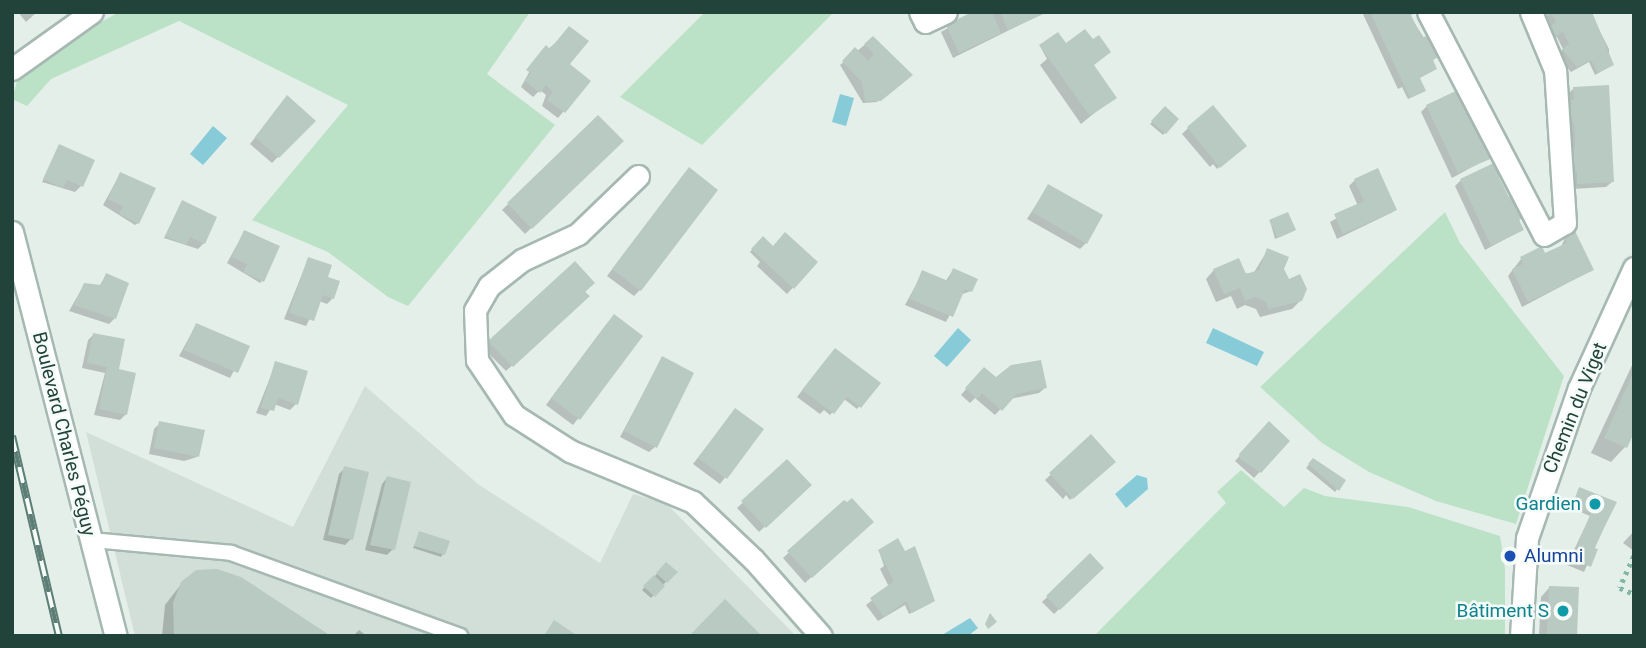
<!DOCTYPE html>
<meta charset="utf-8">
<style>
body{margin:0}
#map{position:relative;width:1646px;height:648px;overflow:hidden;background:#e4efea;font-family:Roboto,sans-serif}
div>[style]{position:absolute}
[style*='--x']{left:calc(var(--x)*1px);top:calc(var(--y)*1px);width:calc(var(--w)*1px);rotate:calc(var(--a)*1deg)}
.built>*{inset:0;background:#d2dfd9}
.green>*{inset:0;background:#bbe2c6}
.water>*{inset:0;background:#87cbd9}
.shadow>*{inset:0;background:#0003}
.building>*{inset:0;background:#b9cac3}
.path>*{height:4.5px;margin-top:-2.25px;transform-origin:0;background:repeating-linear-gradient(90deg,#81b6a6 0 3.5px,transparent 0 8.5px)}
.roads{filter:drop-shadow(2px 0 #a6b8b2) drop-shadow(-2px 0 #a6b8b2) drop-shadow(0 2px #a6b8b2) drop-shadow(0 -2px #a6b8b2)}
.lane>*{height:14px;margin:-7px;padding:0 7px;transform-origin:7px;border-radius:7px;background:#fff}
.street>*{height:21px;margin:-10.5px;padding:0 10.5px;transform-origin:10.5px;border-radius:10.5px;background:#fff}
.secondary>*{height:21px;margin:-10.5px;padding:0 10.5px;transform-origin:10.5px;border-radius:10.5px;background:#fff}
.rail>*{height:8px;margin-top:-4px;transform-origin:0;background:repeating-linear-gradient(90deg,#f5fbf8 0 16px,#5c7e75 0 32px);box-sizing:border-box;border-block:2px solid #5c7e75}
.dots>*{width:19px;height:19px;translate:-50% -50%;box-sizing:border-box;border:4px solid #f5fbf8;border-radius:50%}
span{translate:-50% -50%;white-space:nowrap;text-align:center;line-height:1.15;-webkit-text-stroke:5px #f5fbf8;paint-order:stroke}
.street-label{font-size:19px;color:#21433a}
.culture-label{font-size:19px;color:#0d838f}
.right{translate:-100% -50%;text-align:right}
.transit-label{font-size:19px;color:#164399}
.left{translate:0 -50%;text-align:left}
.frame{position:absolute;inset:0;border:14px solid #21433a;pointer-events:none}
</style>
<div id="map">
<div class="built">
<div style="clip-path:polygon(365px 386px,478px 484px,600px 563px,633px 494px,666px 503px,796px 636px,135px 636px,86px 432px,293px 527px)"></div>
</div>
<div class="green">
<div style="clip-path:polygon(119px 12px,530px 12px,487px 74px,555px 125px,408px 306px,388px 297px,328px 252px,252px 220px,348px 105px,179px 21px,51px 79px,27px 106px,12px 99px,18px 78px,66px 42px)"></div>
<div style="clip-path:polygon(705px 12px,834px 12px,702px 145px,620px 97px)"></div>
<div style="clip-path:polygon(1445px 212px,1460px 243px,1564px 376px,1516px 524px,1436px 501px,1369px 472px,1322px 443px,1260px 387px)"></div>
<div style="clip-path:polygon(1241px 470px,1284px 507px,1304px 488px,1325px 496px,1408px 507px,1500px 536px,1505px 569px,1505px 636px,1094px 636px,1226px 503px,1217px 492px)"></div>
</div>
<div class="water">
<div style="clip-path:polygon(840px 94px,854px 98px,846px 126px,832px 122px)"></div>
<div style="clip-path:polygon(213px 126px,227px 138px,203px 165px,190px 154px)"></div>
<div style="clip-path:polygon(958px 328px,971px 340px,947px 367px,934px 356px)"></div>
<div style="clip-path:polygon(1213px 328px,1264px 352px,1257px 366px,1206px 343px)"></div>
<div style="clip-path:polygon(1137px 475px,1147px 478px,1148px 489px,1126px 508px,1115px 494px)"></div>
<div style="clip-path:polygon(970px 618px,978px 628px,968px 636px,942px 635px)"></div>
</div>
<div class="shadow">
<div style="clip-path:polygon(18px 12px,37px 12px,26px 22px)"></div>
<div style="clip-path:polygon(976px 12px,1044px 13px,953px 58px,941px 32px)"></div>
<div style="clip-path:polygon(1362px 12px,1414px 12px,1410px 16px,1436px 57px,1432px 61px,1435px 68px,1418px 79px,1421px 93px,1408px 99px,1402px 87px,1398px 89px)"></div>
<div style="clip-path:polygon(1535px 12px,1590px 12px,1609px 49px,1609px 67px,1595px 75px,1589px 62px,1571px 72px,1557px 56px,1563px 49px,1557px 37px,1549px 41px,1545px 33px,1551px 27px)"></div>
<div style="clip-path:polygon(873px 38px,910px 75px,877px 102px,863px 103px,840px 65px)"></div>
<div style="clip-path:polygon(558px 41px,568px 65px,589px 81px,558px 118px,542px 106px,546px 95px,540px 90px,533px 97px,521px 87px,537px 58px)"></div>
<div style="clip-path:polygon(1065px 45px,1093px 66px,1114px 97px,1081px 124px,1040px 65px,1047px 59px,1040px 46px)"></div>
<div style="clip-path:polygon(1574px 88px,1612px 182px,1606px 187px,1572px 189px,1564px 166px,1570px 128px,1562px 129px,1568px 94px)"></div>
<div style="clip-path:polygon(287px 97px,313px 121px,272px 163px,250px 144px)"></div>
<div style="clip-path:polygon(1427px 106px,1484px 147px,1494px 155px,1452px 178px,1421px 112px)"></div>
<div style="clip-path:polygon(1165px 109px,1177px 119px,1163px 135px,1150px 124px)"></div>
<div style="clip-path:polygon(598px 117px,621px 141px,525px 234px,502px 210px)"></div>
<div style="clip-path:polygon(1188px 128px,1244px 146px,1217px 169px,1213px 164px,1210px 167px,1182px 134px)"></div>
<div style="clip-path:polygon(60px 146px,81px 186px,75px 192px,42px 182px)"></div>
<div style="clip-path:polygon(120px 174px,138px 223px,135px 225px,103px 205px)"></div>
<div style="clip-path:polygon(1502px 174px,1498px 179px,1508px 199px,1513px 197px,1522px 230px,1485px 250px,1455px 186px,1461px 180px)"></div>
<div style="clip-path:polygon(683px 176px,640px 290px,634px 296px,607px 276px)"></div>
<div style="clip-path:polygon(1355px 180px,1393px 212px,1337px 239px,1330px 222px,1358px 206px,1349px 186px)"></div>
<div style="clip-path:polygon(1048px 186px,1086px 243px,1080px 249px,1027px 219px)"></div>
<div style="clip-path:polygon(182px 202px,204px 243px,198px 249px,164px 238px)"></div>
<div style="clip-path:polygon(1270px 221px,1291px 232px,1275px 239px)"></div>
<div style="clip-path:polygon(244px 232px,262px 281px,260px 283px,227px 263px)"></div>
<div style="clip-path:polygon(763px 238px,773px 248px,816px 262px,787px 294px,757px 266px,760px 262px,750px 252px)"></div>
<div style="clip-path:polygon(1565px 238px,1592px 270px,1522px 307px,1508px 276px,1521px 259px,1541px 249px,1544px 255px,1561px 247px)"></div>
<div style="clip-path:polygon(1267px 251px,1301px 300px,1292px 309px,1260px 317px,1256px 309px,1245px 305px,1237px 309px,1231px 296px,1216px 302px,1206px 279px,1214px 270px,1253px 274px)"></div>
<div style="clip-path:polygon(308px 259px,326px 279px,333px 298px,327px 304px,319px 301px,306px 326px,284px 319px)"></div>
<div style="clip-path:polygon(574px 263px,587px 296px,506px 371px,483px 348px)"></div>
<div style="clip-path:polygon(953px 270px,971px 291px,960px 295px,946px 322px,905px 305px,923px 272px,945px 282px)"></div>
<div style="clip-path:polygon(106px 275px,115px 318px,109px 324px,69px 311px,84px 285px,97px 290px)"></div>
<div style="clip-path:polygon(608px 322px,585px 410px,573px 425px,546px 405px)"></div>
<div style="clip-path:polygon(196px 325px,247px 347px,230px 378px,179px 356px)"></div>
<div style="clip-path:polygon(94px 334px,117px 371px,126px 414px,120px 420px,94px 415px,105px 373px,82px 368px,88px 340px)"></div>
<div style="clip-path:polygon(829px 356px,878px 383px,857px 409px,844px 399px,830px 415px,824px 410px,820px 414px,797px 397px)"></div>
<div style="clip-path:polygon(662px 358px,655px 447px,649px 452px,620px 437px)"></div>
<div style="clip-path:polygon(1634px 361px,1634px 428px,1625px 447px,1611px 462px,1591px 453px)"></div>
<div style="clip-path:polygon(276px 363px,296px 404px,290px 410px,274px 404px,266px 416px,256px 413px)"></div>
<div style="clip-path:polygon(978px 375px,996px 379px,1045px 388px,1039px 393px,1010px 399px,995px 415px,975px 398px,970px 403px,961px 395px)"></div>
<div style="clip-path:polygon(730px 416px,762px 430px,720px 484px,693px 464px)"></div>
<div style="clip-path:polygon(160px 423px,197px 457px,184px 461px,149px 454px,154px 429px)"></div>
<div style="clip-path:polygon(1269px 424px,1288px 441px,1254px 478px,1235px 461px)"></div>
<div style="clip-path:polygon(1091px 437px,1087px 484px,1070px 500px,1066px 495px,1063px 499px,1045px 480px)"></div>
<div style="clip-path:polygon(1313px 460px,1343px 481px,1335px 492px,1306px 468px)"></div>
<div style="clip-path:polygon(787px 461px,809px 485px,759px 532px,737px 508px)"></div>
<div style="clip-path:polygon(345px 468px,351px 539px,345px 545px,323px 540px,339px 474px)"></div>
<div style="clip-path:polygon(387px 478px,393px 549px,387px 555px,365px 550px,382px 484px)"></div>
<div style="clip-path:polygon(1580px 489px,1615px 503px,1584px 572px,1567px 565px,1590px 516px,1571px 508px)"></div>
<div style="clip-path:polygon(844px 502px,871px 522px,805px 583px,783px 558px)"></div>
<div style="clip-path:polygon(1634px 531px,1634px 551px,1623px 543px)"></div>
<div style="clip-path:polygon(420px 533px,443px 554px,441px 557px,413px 548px)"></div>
<div style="clip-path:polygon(879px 551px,931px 603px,909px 614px,905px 605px,878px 621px,866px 605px,889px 587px,880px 569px,884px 566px)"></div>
<div style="clip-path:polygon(1090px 556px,1102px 568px,1054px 614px,1042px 602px)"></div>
<div style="clip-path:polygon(666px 564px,675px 572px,651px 598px,642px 590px)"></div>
<div style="clip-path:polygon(185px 579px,328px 636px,162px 636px,165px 605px)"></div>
<div style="clip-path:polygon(1549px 588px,1575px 636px,1539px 636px,1541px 597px)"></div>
<div style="clip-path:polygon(359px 630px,367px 636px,353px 636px)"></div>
</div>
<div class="building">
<div style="clip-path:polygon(972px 12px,992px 12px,1001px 33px,959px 53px,946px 25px)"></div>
<div style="clip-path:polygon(1000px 12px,1048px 12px,1008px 30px)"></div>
<div style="clip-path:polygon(1370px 12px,1416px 12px,1411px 15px,1422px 38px,1428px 35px,1438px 57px,1433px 60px,1437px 69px,1420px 78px,1426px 91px,1410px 98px)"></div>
<div style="clip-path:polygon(1543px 12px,1592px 12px,1614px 65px,1598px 73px,1591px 60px,1577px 67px,1562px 49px,1569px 44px,1563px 32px,1555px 36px,1550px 26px,1556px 22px,1552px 14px,1546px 17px)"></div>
<div style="clip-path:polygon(569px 26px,589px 41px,570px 64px,591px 81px,565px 113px,547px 100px,553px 92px,546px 85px,540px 93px,525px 81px,531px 73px,526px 70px,541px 51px,546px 45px,550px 49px)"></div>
<div style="clip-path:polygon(1085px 29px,1093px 39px,1099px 35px,1111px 52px,1094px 65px,1117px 98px,1090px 116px,1039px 45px,1058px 32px,1066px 43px)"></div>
<div style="clip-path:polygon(873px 36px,913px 75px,881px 101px,865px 101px,862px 82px,842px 61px,855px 47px,868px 61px,874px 54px,864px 44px)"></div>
<div style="clip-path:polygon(1609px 85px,1614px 182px,1577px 184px,1577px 171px,1570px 172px,1569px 148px,1575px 148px,1575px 136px,1574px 123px,1567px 124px,1566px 100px,1574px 100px,1573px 87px)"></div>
<div style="clip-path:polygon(1460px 89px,1485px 145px,1490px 142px,1497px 156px,1458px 173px,1426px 105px)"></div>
<div style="clip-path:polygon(287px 95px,316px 121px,279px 158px,255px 137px)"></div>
<div style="clip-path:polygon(1213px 105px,1247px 146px,1220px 168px,1187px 127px)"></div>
<div style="clip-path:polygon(1165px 106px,1179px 119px,1166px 134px,1151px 121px)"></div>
<div style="clip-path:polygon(598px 115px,624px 141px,532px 229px,507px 203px)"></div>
<div style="clip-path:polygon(59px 144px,95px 160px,83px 187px,67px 180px,63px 188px,43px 179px)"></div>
<div style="clip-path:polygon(1498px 161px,1504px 175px,1499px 177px,1509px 197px,1514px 195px,1524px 217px,1519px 220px,1524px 230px,1491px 246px,1460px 179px)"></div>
<div style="clip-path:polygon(689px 167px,718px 190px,641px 291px,612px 269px)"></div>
<div style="clip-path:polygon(1378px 168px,1397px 210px,1343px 234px,1334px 214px,1364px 201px,1354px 179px)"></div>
<div style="clip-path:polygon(120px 172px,156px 188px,139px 224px,119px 214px,123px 206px,108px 199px)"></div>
<div style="clip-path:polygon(1048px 184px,1103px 215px,1087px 244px,1032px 212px)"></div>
<div style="clip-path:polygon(182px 200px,217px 217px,205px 244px,190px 237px,186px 245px,165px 236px)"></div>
<div style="clip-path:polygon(1288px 212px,1296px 230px,1278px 238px,1269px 220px)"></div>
<div style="clip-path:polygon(244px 230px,280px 246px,264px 282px,243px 272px,247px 264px,232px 257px)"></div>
<div style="clip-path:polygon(1575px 231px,1594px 270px,1528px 302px,1512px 269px,1523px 264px,1520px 257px,1542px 246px,1545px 253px,1567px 243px,1564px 236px)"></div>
<div style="clip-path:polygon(785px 232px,818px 262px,794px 289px,751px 249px,763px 236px,773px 246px)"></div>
<div style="clip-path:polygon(1267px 248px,1289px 257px,1284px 269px,1289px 279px,1300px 274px,1307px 289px,1302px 301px,1269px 309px,1265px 301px,1255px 297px,1245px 301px,1240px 288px,1224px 294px,1213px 269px,1239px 258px,1246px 274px,1259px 270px)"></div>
<div style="clip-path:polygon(308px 257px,332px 265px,328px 277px,340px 281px,334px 299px,323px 295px,314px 321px,289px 313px)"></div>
<div style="clip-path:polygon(575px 261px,595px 283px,585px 292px,590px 296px,513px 367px,488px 341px)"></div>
<div style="clip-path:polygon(953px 268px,978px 279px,972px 292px,965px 289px,953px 317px,910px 299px,922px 270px,948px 281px)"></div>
<div style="clip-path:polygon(106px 273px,129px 283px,116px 319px,74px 305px,84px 283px,101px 285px)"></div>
<div style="clip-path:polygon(614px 314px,643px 336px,580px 420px,551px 398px)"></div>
<div style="clip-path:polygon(196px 323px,250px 346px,238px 373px,184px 350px)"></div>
<div style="clip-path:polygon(93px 333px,125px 339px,119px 369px,136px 373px,127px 415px,99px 409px,107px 367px,87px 363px)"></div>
<div style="clip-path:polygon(835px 348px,881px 383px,861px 408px,847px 397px,834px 414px,802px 390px)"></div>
<div style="clip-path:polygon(662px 356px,694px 373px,657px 448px,624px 431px)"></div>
<div style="clip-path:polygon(1041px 360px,1047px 388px,1017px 394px,1002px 411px,982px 393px,977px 399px,965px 388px,984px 367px,996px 377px,1011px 365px)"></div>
<div style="clip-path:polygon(275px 361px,308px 371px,298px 405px,278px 398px,274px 411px,261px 408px)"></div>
<div style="clip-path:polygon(1634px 371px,1634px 433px,1627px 448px,1604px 438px)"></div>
<div style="clip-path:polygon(735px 408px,764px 429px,727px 479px,698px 458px)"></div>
<div style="clip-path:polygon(159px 421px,205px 430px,199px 457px,154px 448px)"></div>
<div style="clip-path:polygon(1269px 421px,1290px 441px,1261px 473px,1240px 459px,1239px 454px)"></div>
<div style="clip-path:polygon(1091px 434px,1116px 462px,1073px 499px,1049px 473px)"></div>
<div style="clip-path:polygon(1313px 458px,1346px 480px,1339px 491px,1308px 464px)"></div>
<div style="clip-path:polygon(787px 459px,812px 485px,766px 528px,741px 501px)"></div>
<div style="clip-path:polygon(344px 466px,369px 472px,353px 540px,328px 535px)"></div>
<div style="clip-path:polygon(387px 476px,411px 482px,395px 550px,370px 545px)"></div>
<div style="clip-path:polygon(1579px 487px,1617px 502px,1594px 548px,1598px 549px,1591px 567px,1572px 559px,1591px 513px,1572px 506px)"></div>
<div style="clip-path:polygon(852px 498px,874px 522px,812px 578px,787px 551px,844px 500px,847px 502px)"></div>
<div style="clip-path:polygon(419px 531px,450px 541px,445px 555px,414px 546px)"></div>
<div style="clip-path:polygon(898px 538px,905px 551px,915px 546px,935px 601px,912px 613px,906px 601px,884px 617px,870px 598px,894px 581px,878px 550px)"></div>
<div style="clip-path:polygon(1090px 553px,1104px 568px,1060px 610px,1046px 596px)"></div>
<div style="clip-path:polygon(666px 562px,678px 572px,667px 583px,656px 573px)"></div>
<div style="clip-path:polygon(217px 569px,241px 577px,331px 636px,174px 636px,173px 603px,181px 582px,196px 570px)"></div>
<div style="clip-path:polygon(654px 575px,665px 586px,655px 597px,643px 586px)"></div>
<div style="clip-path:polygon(1549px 586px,1579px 587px,1577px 636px,1547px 636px)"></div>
<div style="clip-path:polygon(725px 599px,762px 636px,689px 636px)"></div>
<div style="clip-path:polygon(990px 613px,997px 622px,988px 629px,985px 624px)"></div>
<div style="clip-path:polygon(554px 620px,578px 636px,548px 636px,545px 634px)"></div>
</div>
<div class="path">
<div style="--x:1634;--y:556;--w:35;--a:114"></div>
<div style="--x:1620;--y:588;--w:15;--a:23"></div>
</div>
<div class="roads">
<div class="lane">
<div style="--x:92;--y:540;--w:140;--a:5.3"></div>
<div style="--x:231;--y:553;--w:244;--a:19.9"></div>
</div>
<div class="street">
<div style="--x:920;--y:12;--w:11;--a:63"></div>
<div style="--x:925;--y:22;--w:23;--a:-25"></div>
<div style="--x:1428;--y:12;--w:251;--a:62.5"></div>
<div style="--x:1544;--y:235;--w:24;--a:-30"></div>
<div style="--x:1565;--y:223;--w:153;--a:-93.7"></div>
<div style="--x:1555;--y:70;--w:63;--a:-112.5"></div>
<div style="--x:12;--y:69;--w:98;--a:-35.5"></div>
<div style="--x:638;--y:176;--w:83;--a:136"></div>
<div style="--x:578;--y:234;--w:62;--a:155.1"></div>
<div style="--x:522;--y:260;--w:42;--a:141.8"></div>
<div style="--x:489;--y:286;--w:28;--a:120"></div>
<div style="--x:475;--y:310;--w:50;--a:87.7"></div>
<div style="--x:477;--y:360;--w:66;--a:56.1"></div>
<div style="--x:514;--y:415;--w:67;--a:32.7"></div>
<div style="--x:570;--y:451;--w:133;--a:22.5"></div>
<div style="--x:693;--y:502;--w:84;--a:43.6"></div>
<div style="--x:754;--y:560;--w:101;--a:48.6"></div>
<div style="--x:12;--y:232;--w:417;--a:75.6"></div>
</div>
<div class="secondary">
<div style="--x:1521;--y:636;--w:98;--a:-86.5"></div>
<div style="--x:1527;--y:538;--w:159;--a:-70.9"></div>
<div style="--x:1579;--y:388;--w:132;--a:-65.4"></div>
</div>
</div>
<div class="rail">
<div style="--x:12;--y:436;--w:205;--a:76.8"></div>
</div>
<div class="dots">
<div style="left:1595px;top:504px;background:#0f9aa8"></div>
<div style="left:1510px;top:556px;background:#1a4fb4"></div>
<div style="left:1563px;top:611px;background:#0f9aa8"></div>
</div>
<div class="street-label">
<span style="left:1575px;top:408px;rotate:-68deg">Chemin du Viget</span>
<span style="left:64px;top:434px;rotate:76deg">Boulevard Charles Péguy</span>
</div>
<div class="culture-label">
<span class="right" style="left:1581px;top:504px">Gardien</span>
<span class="right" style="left:1549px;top:611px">Bâtiment S</span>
</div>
<div class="transit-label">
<span class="left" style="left:1524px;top:556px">Alumni</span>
</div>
<div class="frame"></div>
</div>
